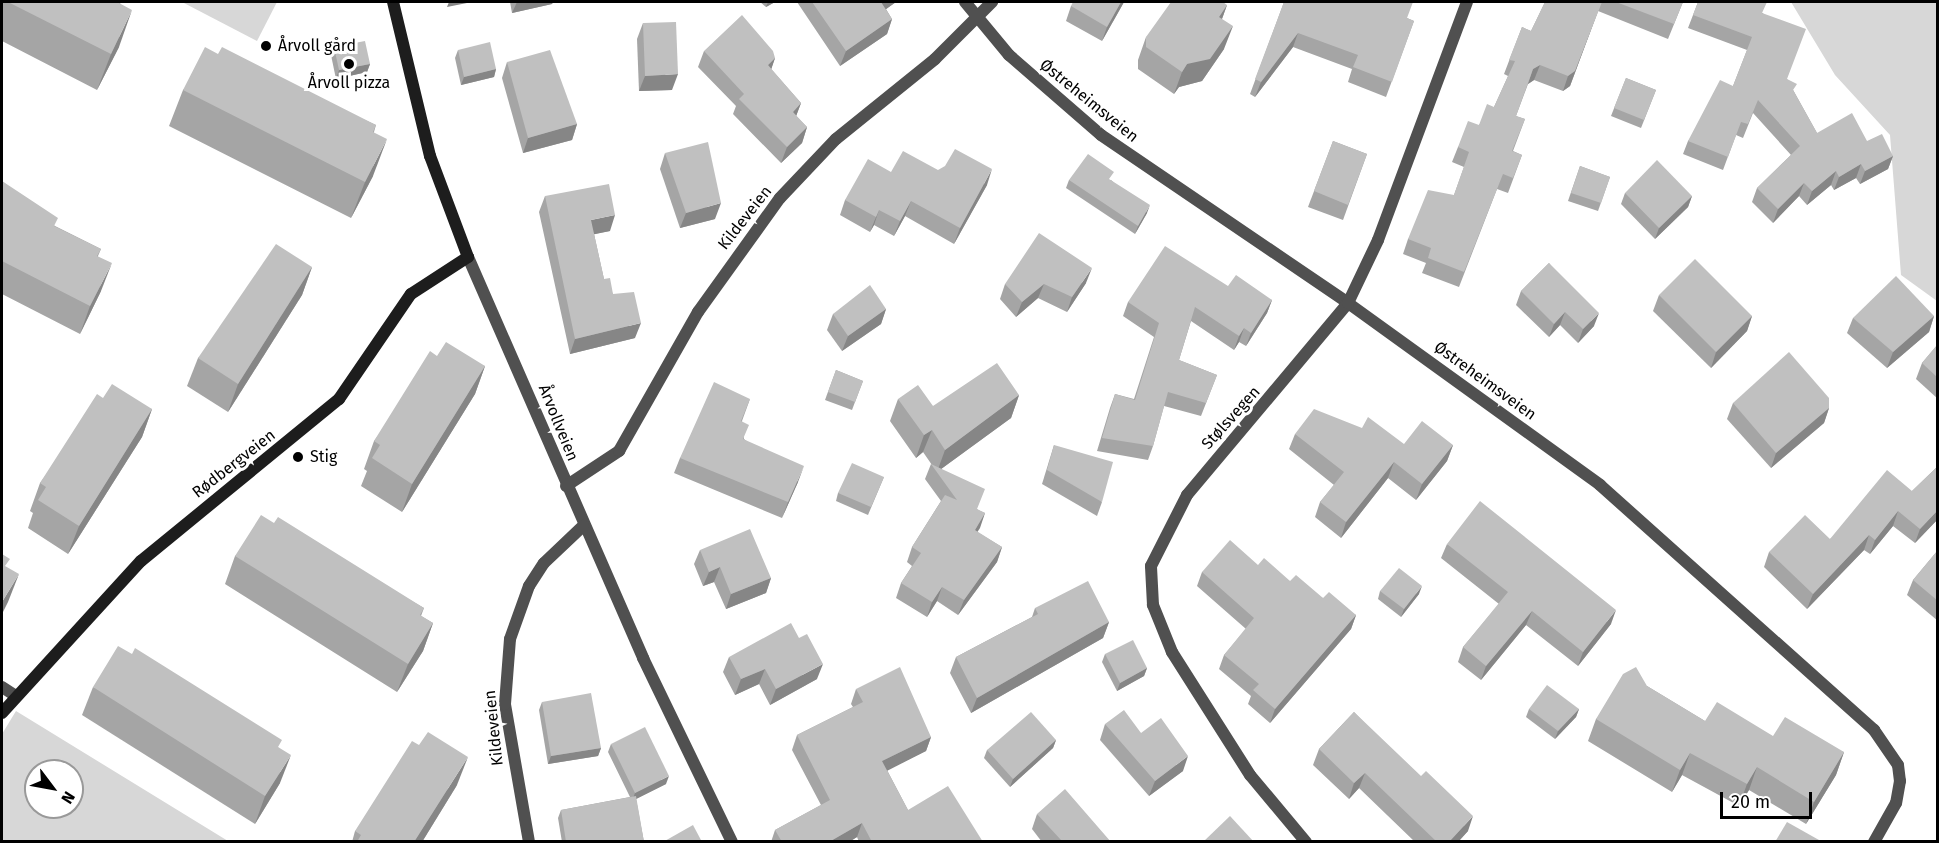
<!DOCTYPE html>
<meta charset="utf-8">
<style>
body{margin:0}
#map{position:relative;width:1939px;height:843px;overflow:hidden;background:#fff;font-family:"Fira Sans",sans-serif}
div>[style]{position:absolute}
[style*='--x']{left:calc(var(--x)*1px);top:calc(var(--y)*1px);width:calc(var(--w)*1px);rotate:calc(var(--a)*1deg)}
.green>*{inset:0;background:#d7d7d7}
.street>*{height:12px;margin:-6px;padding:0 6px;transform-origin:6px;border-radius:6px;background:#505050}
.secondary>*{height:12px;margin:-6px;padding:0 6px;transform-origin:6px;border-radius:6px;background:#1d1d1d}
.wall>*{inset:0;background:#a5a5a5}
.shaded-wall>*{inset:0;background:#868686}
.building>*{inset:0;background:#c0c0c0}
.dots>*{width:16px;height:16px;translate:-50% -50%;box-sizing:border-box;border:3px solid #fff;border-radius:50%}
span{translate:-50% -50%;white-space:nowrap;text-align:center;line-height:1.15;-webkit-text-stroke:6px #fff;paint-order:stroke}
.poi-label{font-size:16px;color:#000}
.left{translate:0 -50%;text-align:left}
.street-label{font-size:16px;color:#000}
.frame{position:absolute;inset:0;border:3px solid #000;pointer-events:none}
.north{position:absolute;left:24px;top:759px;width:60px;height:60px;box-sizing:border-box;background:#fff;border:2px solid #999;border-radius:50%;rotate:122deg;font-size:16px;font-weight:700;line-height:24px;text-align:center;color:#000}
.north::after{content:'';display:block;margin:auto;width:21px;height:27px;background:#000;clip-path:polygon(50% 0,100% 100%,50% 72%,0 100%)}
.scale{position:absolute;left:1720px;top:792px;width:92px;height:27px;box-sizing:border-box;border:3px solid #000;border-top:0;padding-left:8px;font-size:18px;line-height:21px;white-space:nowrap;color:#000;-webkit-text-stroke:4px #fff;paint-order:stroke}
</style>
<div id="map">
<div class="green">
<div style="clip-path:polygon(182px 2px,277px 2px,257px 41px)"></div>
<div style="clip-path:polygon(1791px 2px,1937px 2px,1937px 301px,1901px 275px,1890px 135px,1835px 75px)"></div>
<div style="clip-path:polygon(evenodd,16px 711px,228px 841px,2px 841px,2px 734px,16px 711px,36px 771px,72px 771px,72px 807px,36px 807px,36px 771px)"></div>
</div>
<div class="street">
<div style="--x:965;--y:2;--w:69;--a:50.3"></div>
<div style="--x:1009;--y:55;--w:122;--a:41"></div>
<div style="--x:1101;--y:135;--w:299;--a:34.2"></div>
<div style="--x:1348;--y:303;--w:311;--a:35.8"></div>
<div style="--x:1600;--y:485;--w:368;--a:41.8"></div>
<div style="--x:1874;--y:730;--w:42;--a:55.6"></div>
<div style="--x:1898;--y:765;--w:16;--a:83"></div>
<div style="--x:1900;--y:781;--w:22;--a:100"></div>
<div style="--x:1896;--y:803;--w:45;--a:119.4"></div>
<div style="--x:468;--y:257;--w:438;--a:66.4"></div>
<div style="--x:643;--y:658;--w:204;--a:64.2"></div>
<div style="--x:566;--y:486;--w:64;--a:-33.4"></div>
<div style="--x:619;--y:451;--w:160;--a:-60.4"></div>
<div style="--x:698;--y:312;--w:140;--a:-54.3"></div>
<div style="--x:780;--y:198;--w:81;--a:-46.5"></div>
<div style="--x:836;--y:139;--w:127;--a:-38.9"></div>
<div style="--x:935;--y:59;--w:81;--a:-45"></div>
<div style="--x:2;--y:687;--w:17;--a:33"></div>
<div style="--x:529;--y:842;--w:140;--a:-99.9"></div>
<div style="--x:505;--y:704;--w:65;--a:-85.6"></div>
<div style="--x:510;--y:639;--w:56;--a:-70.3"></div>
<div style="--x:529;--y:586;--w:27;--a:-57"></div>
<div style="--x:544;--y:563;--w:54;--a:-43.5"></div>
<div style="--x:1306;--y:842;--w:87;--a:-129.9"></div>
<div style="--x:1250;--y:775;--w:146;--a:-122.4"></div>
<div style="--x:1172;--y:652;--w:51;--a:-112"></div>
<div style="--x:1153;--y:605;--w:39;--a:-93"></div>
<div style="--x:1151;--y:566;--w:80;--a:-63.1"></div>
<div style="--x:1187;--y:495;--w:251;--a:-50"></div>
<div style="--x:1348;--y:303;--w:70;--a:-64.5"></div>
<div style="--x:1378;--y:240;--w:254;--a:-69.5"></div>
</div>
<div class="secondary">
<div style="--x:2;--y:713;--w:206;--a:-47.6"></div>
<div style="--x:141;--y:561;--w:256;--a:-39.3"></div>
<div style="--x:339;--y:399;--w:127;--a:-55.6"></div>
<div style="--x:411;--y:294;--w:68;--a:-33"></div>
<div style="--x:468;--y:257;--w:108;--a:-110.6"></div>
<div style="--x:430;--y:156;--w:158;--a:-103.5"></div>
</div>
<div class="wall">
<div style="clip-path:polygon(2px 2px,121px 2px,120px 4px,119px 47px,97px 90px,2px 41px)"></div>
<div style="clip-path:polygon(510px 2px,553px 2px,552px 4px,512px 13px)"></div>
<div style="clip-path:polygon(760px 2px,775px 2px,766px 7px)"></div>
<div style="clip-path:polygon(797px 2px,896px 2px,886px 9px,892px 19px,887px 34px,840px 66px)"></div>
<div style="clip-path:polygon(1124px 2px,1102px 41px,1066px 21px,1071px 6px)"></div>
<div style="clip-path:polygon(1284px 2px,1407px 18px,1414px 21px,1386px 97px,1348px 82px,1352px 69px,1293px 47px,1255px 97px,1250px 94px)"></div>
<div style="clip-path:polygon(1545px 2px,1683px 2px,1668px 39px,1598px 11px,1570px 86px,1563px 91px,1534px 80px,1528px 84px,1516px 116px,1525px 119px,1513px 151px,1522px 155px,1508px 193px,1497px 189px,1459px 287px,1422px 273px,1426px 263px,1403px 254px,1408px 239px,1454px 195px,1464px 167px,1452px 162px,1458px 147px,1479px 125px,1494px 107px,1508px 76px,1504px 74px,1522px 27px,1531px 31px)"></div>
<div style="clip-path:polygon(1698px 2px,1763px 13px,1787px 79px,1817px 133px,1867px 141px,1893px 156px,1888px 169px,1860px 184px,1856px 178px,1834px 190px,1831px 185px,1807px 205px,1799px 196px,1773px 223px,1752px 202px,1757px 188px,1791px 155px,1753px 113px,1743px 138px,1736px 135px,1723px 170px,1683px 154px,1688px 141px,1733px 86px,1747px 50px,1688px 28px)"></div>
<div style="clip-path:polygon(1227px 5px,1222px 19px,1224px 49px,1202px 81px,1179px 87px,1174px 94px,1138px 69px,1138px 60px,1146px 37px)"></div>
<div style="clip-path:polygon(643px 23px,672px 90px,639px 91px,637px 39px)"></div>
<div style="clip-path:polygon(334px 47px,370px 64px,367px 72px,336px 79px,331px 55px)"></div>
<div style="clip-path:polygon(458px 50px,496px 69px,494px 77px,461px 85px,455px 58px)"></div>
<div style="clip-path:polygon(704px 51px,775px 58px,771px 69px,801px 103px,796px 116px,807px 127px,802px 143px,781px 163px,733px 114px,736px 106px,698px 67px)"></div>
<div style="clip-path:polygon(218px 54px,376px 125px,374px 132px,373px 176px,351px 218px,169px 126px,183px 90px)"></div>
<div style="clip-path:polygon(507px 62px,577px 124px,572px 140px,523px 153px,502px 78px)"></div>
<div style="clip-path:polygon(1626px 78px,1656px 90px,1641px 128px,1611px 116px)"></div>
<div style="clip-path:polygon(1333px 141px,1367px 154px,1343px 220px,1308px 207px)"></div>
<div style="clip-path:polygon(665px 153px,715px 219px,680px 228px,660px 169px)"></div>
<div style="clip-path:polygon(1580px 166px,1610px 177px,1598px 211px,1568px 201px)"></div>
<div style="clip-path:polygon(938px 170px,987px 185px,954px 244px,905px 216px,894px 236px,874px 225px,870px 232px,840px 215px,845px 200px,891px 172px)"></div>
<div style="clip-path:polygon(1069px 180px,1111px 180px,1147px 213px,1135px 234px,1066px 188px)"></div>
<div style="clip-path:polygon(2px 181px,55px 226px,101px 249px,98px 256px,101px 291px,80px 334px,2px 294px)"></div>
<div style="clip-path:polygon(1625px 193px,1692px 196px,1688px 207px,1655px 239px,1621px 204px)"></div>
<div style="clip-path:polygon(545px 196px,610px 231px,594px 234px,604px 279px,613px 294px,635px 338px,570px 354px,539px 212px)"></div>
<div style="clip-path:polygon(1549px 263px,1594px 326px,1578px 343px,1560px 325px,1549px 337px,1516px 305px,1521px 291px)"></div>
<div style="clip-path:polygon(312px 267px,302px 295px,228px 412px,187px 386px,198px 358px)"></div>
<div style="clip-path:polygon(1086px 283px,1067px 312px,1038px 298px,1016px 317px,1000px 299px,1005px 284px)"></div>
<div style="clip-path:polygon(1228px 286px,1272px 300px,1267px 313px,1246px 346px,1239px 342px,1234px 350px,1191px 321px,1179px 360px,1217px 375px,1201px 416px,1164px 406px,1153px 446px,1148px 460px,1097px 451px,1110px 408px,1115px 394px,1134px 399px,1154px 337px,1123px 316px,1128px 302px)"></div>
<div style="clip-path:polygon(1659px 295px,1752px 316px,1747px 331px,1711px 368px,1653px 311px)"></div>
<div style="clip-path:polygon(886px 309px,881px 324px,842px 351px,827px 330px,833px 314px)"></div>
<div style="clip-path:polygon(1934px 316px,1929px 332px,1887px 368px,1847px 333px,1853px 318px)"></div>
<div style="clip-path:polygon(1938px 344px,1938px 399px,1916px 379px,1922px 363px)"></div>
<div style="clip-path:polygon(437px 356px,485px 366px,475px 394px,402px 512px,361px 486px,367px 471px,364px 469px,374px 441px)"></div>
<div style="clip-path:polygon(836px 370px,863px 381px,852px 410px,825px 400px)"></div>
<div style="clip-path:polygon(1019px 395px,1011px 418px,941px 469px,978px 510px,985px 513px,977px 532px,1002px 547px,997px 562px,958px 615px,937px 601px,927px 617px,896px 598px,901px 583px,912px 566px,907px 562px,912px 547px,941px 501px,925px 479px,931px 464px,932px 465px,923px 452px,916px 458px,890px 421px,898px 399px,933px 406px)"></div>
<div style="clip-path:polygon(103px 398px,152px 409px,142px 437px,68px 554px,28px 528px,33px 513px,30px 511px,40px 483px)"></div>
<div style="clip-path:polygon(750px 399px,742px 421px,744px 439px,798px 482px,782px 518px,674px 473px,680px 458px)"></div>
<div style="clip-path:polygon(1733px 403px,1829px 408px,1824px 423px,1771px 468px,1727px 419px)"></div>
<div style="clip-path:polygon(1295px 434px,1404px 444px,1453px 445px,1447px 461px,1416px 500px,1388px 478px,1341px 538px,1315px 517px,1320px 502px,1334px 485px,1289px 449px)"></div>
<div style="clip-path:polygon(1054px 445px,1102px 502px,1097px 516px,1042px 484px)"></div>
<div style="clip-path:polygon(1938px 466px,1938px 519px,1915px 543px,1893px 526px,1870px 554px,1864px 550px,1807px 609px,1764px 567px,1769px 552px,1830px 539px,1912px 491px)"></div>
<div style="clip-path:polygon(884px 477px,868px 515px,836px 501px,838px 493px)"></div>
<div style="clip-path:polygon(274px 523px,424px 608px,421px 616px,433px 623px,423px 651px,397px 692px,225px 584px,235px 556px)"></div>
<div style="clip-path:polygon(1447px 544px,1611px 624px,1578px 666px,1526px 625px,1481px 680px,1458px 662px,1463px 647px,1499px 604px,1441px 558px)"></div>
<div style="clip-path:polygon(700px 550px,771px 578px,766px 593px,726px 609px,714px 582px,703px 586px,694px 564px)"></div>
<div style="clip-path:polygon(1938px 550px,1938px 621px,1907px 595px,1913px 580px)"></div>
<div style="clip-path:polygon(1258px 565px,1356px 615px,1351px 629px,1270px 723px,1248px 704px,1251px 696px,1219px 669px,1224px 655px,1246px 629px,1197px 586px,1202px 572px)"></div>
<div style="clip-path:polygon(1380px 591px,1419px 594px,1401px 617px,1378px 599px)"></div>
<div style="clip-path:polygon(1035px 608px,1109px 622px,1103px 638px,971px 713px,950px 673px,956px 657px,1032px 617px)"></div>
<div style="clip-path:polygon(1105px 654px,1147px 668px,1144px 676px,1117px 691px,1102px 662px)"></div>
<div style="clip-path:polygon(729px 657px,817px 679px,770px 705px,759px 684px,735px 695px,723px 672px)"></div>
<div style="clip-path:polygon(1647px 686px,1705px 721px,1844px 752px,1836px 775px,1806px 824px,1749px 790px,1739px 806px,1682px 775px,1672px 792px,1588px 741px,1596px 719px)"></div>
<div style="clip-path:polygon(93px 687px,279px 748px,280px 783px,255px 824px,82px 715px)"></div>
<div style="clip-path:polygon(856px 689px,931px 737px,926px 751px,887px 770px,908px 810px,983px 842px,859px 842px,857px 837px,849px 842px,771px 842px,775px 830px,821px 805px,792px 750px,797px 735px,853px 707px,851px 704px)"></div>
<div style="clip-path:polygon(542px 702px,601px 748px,598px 756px,548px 764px,539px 710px)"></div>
<div style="clip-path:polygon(1529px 709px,1579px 709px,1576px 717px,1555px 739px,1526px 717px)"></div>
<div style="clip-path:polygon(1354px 712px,1468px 831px,1458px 842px,1415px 842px,1359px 788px,1349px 799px,1313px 765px,1319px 749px)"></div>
<div style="clip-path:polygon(1105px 724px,1141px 733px,1183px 771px,1149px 796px,1100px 740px)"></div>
<div style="clip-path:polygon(1056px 740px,1053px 748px,1010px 787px,984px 758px,987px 750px)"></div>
<div style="clip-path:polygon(611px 744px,666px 784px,636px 799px,644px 842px,562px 842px,558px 818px,561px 810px,630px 797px,608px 752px)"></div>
<div style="clip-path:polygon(457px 785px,422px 842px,352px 842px,355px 831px)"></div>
<div style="clip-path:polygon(1037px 814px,1111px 842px,1042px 842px,1032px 829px)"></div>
</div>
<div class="shaded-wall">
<div style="clip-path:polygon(449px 2px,472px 2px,447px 7px)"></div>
<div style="clip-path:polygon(517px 2px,553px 2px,552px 4px,512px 13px)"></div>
<div style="clip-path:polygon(768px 2px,775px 2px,766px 7px)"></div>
<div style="clip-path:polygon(881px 2px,896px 2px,875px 17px)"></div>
<div style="clip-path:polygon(1121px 2px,1124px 2px,1102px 41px,1107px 27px)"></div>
<div style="clip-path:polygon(1227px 5px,1219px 27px,1219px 17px)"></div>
<div style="clip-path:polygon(132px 10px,119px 47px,97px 90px,111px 54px)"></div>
<div style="clip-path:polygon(1598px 11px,1570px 86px,1563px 91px,1568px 76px)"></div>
<div style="clip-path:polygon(892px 19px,887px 34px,840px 66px,846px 51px)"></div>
<div style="clip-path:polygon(1233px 26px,1224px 49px,1202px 81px,1179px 87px,1174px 94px,1182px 72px,1187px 64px)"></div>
<div style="clip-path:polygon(1298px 33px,1293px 47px,1255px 97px,1261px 82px)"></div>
<div style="clip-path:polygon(775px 58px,770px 73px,768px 65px)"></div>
<div style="clip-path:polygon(370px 64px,367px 72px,336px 79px,339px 70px)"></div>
<div style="clip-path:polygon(1540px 65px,1534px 80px,1528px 84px,1533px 69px)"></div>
<div style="clip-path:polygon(496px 69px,494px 77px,461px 85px,464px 77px)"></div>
<div style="clip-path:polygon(678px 74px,672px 90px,639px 91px,645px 76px)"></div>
<div style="clip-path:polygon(801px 103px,795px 119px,793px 112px)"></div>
<div style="clip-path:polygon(577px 124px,572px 140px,523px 153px,528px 138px)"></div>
<div style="clip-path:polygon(807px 127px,802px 143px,781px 163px,787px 147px)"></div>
<div style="clip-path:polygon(387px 139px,373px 176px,351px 218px,365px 182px)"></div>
<div style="clip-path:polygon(1893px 156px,1888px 169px,1860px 184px,1865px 171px)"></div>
<div style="clip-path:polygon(1861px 164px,1856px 178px,1834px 190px,1839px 177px)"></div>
<div style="clip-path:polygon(992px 169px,987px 185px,954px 244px,960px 228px)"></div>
<div style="clip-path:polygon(1836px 171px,1831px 185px,1807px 205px,1812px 191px)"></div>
<div style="clip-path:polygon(1804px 183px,1799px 196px,1773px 223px,1778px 209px)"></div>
<div style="clip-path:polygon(1692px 196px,1688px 207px,1655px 239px,1659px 228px)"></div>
<div style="clip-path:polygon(911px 201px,905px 216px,894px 236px,900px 221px)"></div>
<div style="clip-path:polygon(721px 203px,715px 219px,680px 228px,686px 213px)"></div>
<div style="clip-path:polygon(1150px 205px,1147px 213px,1135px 234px,1138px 226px)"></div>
<div style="clip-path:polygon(879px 210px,874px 225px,870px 232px,876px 217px)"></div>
<div style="clip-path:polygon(615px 215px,610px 231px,586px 236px,591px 220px)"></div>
<div style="clip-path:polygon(112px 263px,101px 291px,80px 334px,90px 306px)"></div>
<div style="clip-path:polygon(312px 267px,302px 295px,228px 412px,238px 384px)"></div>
<div style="clip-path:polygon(1092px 268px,1086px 283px,1067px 312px,1072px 297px)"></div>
<div style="clip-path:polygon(1044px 284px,1038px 298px,1016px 317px,1022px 302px)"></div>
<div style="clip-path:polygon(1272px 300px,1267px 313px,1246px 346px,1251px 333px)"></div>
<div style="clip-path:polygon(886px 309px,881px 324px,842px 351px,848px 336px)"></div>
<div style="clip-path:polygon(1565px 312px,1560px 325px,1549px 337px,1554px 324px)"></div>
<div style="clip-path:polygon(1599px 313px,1594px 326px,1578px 343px,1583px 329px)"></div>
<div style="clip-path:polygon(1752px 316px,1747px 331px,1711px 368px,1716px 352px)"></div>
<div style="clip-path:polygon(1934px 316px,1929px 332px,1887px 368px,1893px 352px)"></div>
<div style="clip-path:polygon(641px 323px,635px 338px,570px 354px,575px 339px)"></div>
<div style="clip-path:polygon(1244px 328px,1239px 342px,1234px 350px,1239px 336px)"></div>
<div style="clip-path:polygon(485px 366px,475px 394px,402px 512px,412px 484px)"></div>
<div style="clip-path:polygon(1019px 395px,1011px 418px,937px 472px,945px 450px)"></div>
<div style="clip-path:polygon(1829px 408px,1824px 423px,1771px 468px,1776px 453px)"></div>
<div style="clip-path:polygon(152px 409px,142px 437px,68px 554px,79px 526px)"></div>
<div style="clip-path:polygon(932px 430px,923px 452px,916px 458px,924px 435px)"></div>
<div style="clip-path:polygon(1453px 445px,1447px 461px,1416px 500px,1422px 484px)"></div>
<div style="clip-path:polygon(1394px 462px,1388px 478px,1341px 538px,1346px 522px)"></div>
<div style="clip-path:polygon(804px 466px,798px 482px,782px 518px,788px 502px)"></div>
<div style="clip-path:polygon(1938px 510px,1938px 519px,1915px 543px,1920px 529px)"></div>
<div style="clip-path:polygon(1898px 511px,1893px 526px,1870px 554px,1875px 540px)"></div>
<div style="clip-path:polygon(985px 513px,980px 528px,969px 545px,975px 530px)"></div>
<div style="clip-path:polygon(1869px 535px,1864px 550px,1807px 609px,1813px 594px)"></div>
<div style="clip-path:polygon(1002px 547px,997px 562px,958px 615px,964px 600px)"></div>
<div style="clip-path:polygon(720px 567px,714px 582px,703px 586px,709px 572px)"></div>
<div style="clip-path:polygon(19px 574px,8px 602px,2px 614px,2px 602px)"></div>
<div style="clip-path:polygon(771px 578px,766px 593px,726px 609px,731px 594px)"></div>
<div style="clip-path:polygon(1422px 586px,1419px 594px,1401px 617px,1404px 609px)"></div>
<div style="clip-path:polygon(942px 587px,937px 601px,927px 617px,932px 602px)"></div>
<div style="clip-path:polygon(1616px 610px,1611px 624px,1578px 666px,1583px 652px)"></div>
<div style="clip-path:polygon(1532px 611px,1526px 625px,1481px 680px,1486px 666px)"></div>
<div style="clip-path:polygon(1356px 615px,1351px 629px,1270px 723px,1275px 709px)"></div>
<div style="clip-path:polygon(1109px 622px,1103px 638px,971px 713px,977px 698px)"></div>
<div style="clip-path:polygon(433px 623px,423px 651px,397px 692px,408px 664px)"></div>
<div style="clip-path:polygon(823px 664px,817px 679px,770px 705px,776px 689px)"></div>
<div style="clip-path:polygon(1147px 668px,1144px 676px,1117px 691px,1120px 683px)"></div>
<div style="clip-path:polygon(765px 669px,759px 684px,735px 695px,741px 679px)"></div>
<div style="clip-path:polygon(1579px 709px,1576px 717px,1555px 739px,1558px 731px)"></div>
<div style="clip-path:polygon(931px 737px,926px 751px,877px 776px,882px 761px)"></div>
<div style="clip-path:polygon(1056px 740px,1053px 748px,1010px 787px,1013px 779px)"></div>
<div style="clip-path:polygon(601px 748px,598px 756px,548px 764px,551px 756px)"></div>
<div style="clip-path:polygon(1844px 752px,1836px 775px,1806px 824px,1814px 802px)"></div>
<div style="clip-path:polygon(1690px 753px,1682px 775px,1672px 792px,1680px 770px)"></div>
<div style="clip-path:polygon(291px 755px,280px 783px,255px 824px,265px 796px)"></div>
<div style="clip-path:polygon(1188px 756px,1183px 771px,1149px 796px,1155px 781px)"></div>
<div style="clip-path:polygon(468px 757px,457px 785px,422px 842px,414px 842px)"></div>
<div style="clip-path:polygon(1757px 767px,1749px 790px,1739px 806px,1747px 784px)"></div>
<div style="clip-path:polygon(1365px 773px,1359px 788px,1349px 799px,1354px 783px)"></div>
<div style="clip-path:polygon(669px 776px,666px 784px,632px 801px,635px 793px)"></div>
<div style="clip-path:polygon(1473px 816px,1468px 831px,1458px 842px,1449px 842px)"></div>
<div style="clip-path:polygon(862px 823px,857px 837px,849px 842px,829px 842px)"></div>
</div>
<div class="building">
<div style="clip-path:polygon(8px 2px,120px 2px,119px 3px,132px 10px,111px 54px)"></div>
<div style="clip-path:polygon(812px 2px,882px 2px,881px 2px,892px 19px,846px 51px)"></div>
<div style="clip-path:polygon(1073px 2px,1121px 2px,1107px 27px,1071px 6px)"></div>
<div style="clip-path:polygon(1171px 2px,1223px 2px,1227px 5px,1219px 17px,1233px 26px,1210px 59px,1187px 64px,1182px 72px,1146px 47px,1146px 37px)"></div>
<div style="clip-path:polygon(1284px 2px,1413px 2px,1407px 18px,1414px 21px,1392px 82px,1353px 67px,1358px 55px,1298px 33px,1261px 82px,1255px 79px)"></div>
<div style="clip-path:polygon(1545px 2px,1602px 2px,1575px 71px,1568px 76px,1540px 65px,1533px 69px,1516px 116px,1525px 119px,1512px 151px,1522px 155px,1513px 178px,1503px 174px,1464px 272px,1428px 258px,1431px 248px,1408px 239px,1428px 190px,1454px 195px,1469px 152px,1458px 147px,1468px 121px,1479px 125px,1487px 104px,1494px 107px,1515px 61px,1509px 60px,1522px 27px,1531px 31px)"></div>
<div style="clip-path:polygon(1616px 2px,1683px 2px,1674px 24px)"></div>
<div style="clip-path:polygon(1698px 2px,1767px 2px,1762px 13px,1806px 29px,1787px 79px,1797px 84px,1793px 90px,1817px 133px,1852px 113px,1867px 141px,1882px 134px,1893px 156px,1865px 171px,1861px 164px,1839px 177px,1836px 171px,1812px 191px,1804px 183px,1778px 209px,1757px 188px,1800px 146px,1758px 100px,1748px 124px,1741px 122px,1728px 157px,1688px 141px,1720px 80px,1733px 86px,1752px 37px,1693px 15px)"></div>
<div style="clip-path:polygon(742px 15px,773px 51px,775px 58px,768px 65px,801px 103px,793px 112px,807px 127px,787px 147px,739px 99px,744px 94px,704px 51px)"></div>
<div style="clip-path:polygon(676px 22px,678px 74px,645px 76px,643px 23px)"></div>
<div style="clip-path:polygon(365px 41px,370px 64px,339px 70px,334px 47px)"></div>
<div style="clip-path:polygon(490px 42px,496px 69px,464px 77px,458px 50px)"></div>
<div style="clip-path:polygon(205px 47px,218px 54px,222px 47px,376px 125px,373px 132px,387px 139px,365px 182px,183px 90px)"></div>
<div style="clip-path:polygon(550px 50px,577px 124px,528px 138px,507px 62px)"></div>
<div style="clip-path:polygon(1626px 78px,1656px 90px,1644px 120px,1614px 108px)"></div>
<div style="clip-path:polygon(1333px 141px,1367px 154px,1348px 205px,1314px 191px)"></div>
<div style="clip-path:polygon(708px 142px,721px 203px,686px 213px,665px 153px)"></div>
<div style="clip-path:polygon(955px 149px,992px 169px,960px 228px,911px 201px,900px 221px,879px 210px,876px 217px,845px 200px,868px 159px,891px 172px,903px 151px,938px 170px,945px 166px)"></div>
<div style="clip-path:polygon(1088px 154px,1114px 172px,1109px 179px,1150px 205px,1138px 226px,1069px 180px)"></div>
<div style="clip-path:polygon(1657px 160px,1692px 196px,1659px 228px,1625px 193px)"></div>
<div style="clip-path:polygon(1580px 166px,1610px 177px,1601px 203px,1571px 193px)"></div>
<div style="clip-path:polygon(2px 181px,58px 218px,54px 226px,101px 249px,97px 256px,112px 263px,90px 306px,2px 261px)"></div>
<div style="clip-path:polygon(609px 184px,615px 215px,591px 220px,604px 279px,610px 278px,613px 294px,634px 292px,641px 323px,575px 339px,545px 196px)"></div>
<div style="clip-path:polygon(1039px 233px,1092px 268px,1072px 297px,1044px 284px,1022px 302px,1005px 284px)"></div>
<div style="clip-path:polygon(276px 244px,312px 267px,238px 384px,198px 358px)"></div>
<div style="clip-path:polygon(1165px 246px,1228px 286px,1236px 275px,1272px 300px,1251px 333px,1244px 328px,1239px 336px,1195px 307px,1179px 360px,1217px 375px,1206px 403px,1168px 392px,1153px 446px,1102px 438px,1115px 394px,1135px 400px,1159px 323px,1128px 302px)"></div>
<div style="clip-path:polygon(1695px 259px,1752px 316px,1716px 352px,1659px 295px)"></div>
<div style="clip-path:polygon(1549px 263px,1599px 313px,1583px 329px,1565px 312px,1554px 324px,1521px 291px)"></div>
<div style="clip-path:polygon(1896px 276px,1934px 316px,1893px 352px,1853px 318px)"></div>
<div style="clip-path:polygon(870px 285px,886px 309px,848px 336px,833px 314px)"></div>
<div style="clip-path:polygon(446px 342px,485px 366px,412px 484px,372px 458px,380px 445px,374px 441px,430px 351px,437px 356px)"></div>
<div style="clip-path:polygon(1938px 344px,1938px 378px,1922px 363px)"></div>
<div style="clip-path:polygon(1789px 352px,1829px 398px,1829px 408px,1776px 453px,1733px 403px)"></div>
<div style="clip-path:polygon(997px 363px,1019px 395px,945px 450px,932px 430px,924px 435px,898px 399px,918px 385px,933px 406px)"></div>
<div style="clip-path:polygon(836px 370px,863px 381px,855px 402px,828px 392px)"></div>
<div style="clip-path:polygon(714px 382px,750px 399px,741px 421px,749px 425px,743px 439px,804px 466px,788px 502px,680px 458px)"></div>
<div style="clip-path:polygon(112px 384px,152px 409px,79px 526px,38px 500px,46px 487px,40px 483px,97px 394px,103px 398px)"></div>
<div style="clip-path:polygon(1314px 409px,1362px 428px,1368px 417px,1404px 444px,1422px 421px,1453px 445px,1422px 484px,1394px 462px,1346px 522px,1320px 502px,1344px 472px,1295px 434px)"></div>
<div style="clip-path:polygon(1054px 445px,1113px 462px,1102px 502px,1047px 470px)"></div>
<div style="clip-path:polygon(852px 463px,884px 477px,871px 507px,838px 493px)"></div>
<div style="clip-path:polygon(931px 464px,985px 489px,977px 509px,985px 513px,975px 530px,1002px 547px,964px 600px,942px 587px,932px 602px,901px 583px,921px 553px,912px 547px,945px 495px,957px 500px)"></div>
<div style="clip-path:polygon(1938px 466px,1938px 510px,1920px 529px,1898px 511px,1875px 540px,1869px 535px,1813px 594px,1769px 552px,1805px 515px,1830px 539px,1887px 470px,1912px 491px)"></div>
<div style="clip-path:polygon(1480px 501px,1616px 610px,1583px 652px,1532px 611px,1486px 666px,1463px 647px,1508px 592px,1447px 544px)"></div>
<div style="clip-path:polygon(261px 515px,274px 523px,278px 517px,424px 608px,420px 615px,433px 623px,408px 664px,235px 556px)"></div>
<div style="clip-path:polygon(750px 529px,771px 578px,731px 594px,720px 567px,709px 572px,700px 550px)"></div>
<div style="clip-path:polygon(1230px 540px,1258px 565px,1264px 558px,1290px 581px,1296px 575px,1323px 598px,1329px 592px,1356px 615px,1275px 709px,1253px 690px,1259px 684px,1224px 655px,1254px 618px,1202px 572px)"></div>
<div style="clip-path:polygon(1938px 550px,1938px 601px,1913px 580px)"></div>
<div style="clip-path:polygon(2px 554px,10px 559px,5px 566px,19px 574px,2px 602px)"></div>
<div style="clip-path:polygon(1399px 568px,1422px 586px,1404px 609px,1380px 591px)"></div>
<div style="clip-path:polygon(1088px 581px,1109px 622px,977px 698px,956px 657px,1038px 614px,1035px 608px)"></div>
<div style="clip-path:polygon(791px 623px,799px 638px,807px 634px,823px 664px,776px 689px,765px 669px,741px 679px,729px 657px)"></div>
<div style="clip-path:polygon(1133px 640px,1147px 668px,1120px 683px,1105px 654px)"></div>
<div style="clip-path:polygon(118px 646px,132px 654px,135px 648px,282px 740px,278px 747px,291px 755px,265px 796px,93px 687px)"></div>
<div style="clip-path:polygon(900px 667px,931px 737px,882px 761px,908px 810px,948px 786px,983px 842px,933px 842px,932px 840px,931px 842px,872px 842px,862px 823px,829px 842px,782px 842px,775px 830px,830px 800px,797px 735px,863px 702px,856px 689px)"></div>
<div style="clip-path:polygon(1636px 667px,1647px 686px,1705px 721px,1717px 702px,1773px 736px,1785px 717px,1844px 752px,1814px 802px,1757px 767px,1747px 784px,1690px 753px,1680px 770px,1596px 719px,1623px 674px)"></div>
<div style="clip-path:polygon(1547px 685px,1579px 709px,1558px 731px,1529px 709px)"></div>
<div style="clip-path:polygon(591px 693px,601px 748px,551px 756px,542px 702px)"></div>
<div style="clip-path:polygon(1124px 710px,1141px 733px,1161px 718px,1188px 756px,1155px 781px,1105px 724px)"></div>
<div style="clip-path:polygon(1031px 712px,1056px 740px,1013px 779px,987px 750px)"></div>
<div style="clip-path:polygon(1354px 712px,1421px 776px,1426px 771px,1473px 816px,1449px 842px,1437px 842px,1365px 773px,1354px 783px,1319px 749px)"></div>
<div style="clip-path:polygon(645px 727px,669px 776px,635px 793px,611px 744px)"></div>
<div style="clip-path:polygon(428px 732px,468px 757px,414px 842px,357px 842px,361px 835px,355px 831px,412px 741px,419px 745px)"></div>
<div style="clip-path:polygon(1065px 789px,1111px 842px,1059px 842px,1061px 840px,1037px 814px)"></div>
<div style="clip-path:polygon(636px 796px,644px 842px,566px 842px,561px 810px)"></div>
<div style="clip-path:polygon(1230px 816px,1254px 842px,1203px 842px)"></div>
<div style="clip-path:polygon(1787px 822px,1819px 840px,1818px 842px,1775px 842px)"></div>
<div style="clip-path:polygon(693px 825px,702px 842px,663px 842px)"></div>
</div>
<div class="dots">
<div style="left:266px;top:46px;background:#000"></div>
<div style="left:349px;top:64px;background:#000"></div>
<div style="left:298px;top:457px;background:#000"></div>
</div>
<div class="poi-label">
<span class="left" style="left:278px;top:46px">Årvoll gård</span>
<span style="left:349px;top:83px">Årvoll pizza</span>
<span class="left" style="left:310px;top:457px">Stig</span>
</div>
<div class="street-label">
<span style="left:1089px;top:101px;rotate:39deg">Østreheimsveien</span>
<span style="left:745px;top:218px;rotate:-52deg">Kildeveien</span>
<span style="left:1485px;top:381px;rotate:36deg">Østreheimsveien</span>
<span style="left:1231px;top:418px;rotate:-48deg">Stølsvegen</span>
<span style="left:558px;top:423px;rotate:68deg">Årvollveien</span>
<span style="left:234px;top:464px;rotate:-38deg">Rødbergveien</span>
<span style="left:494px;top:728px;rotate:-96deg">Kildeveien</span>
</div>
<div class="frame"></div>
<div class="north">N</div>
<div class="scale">20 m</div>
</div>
